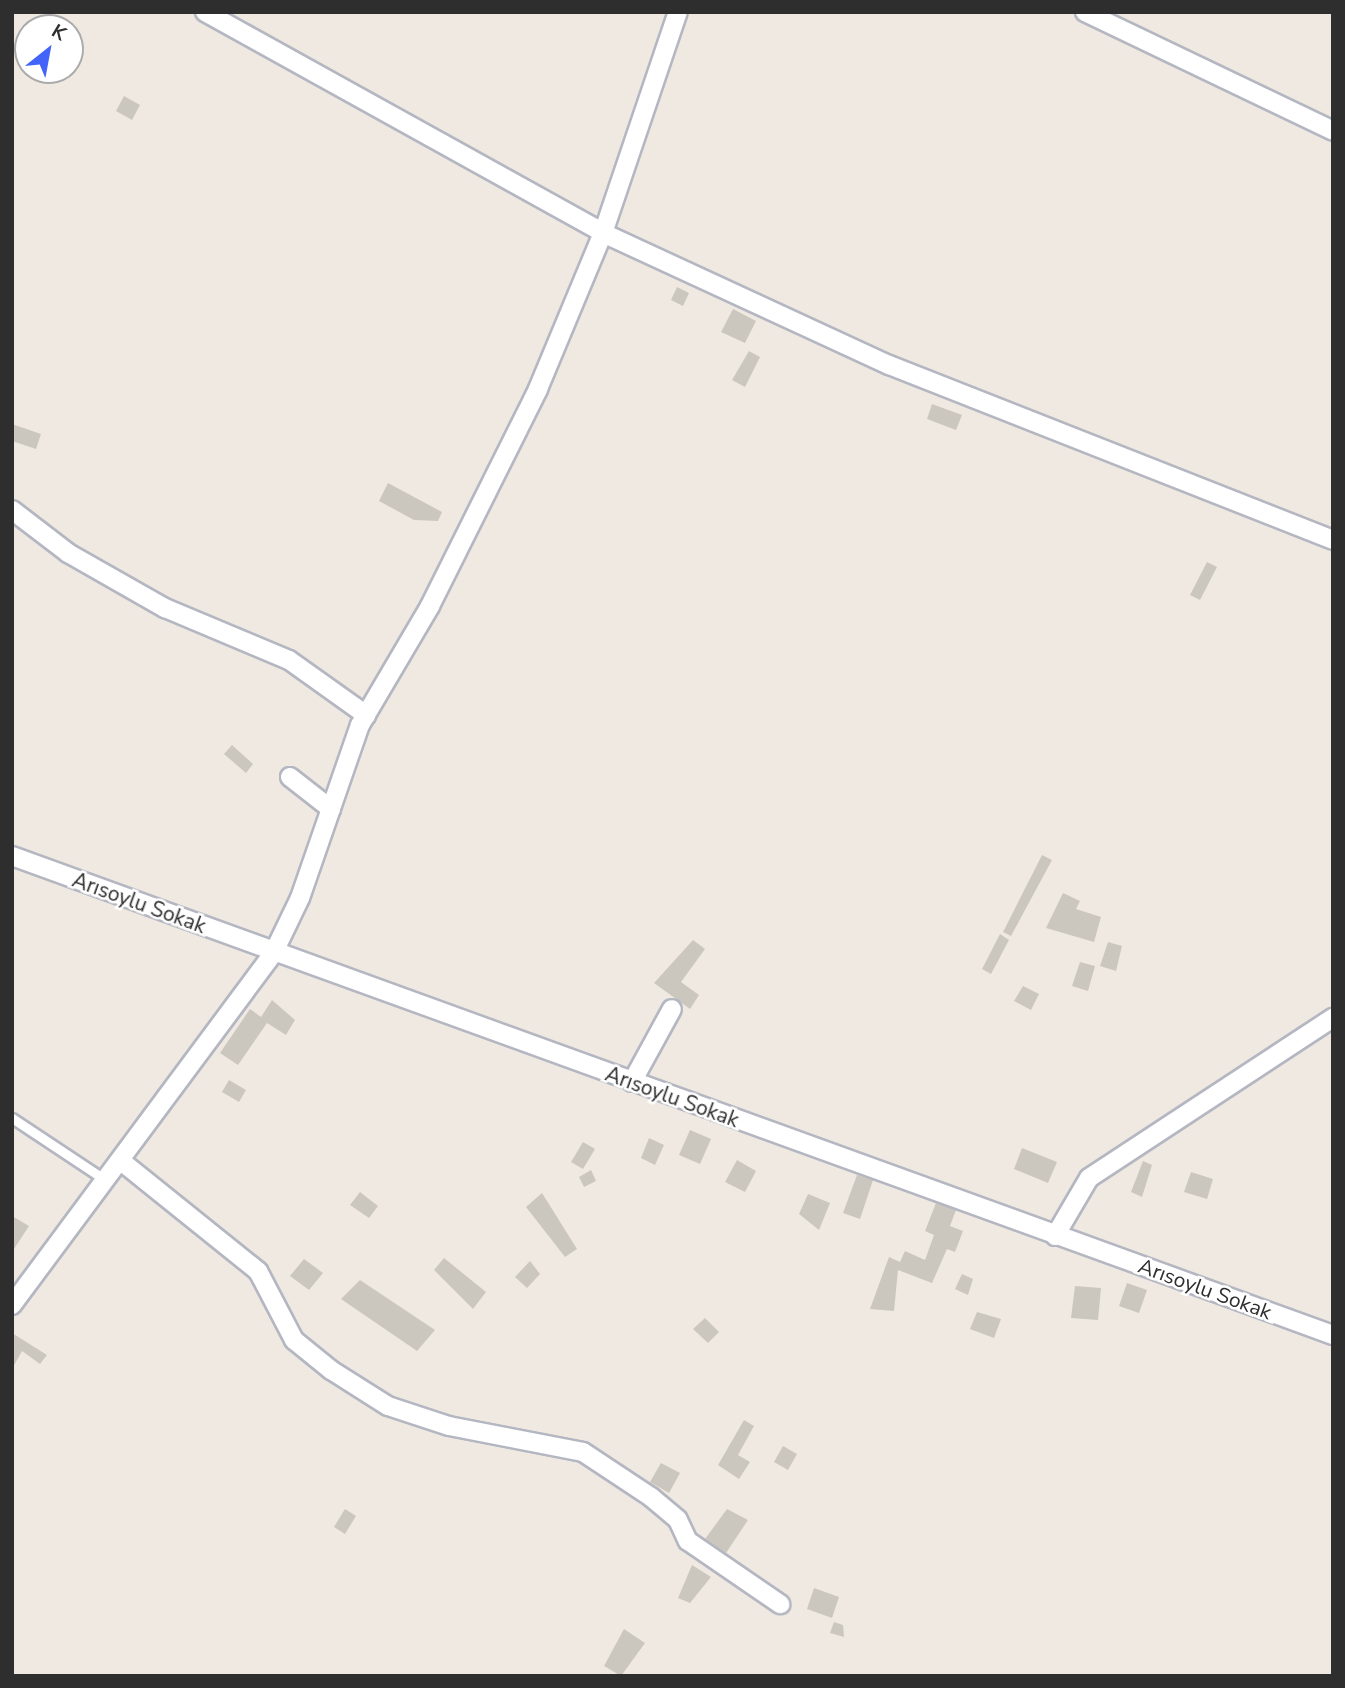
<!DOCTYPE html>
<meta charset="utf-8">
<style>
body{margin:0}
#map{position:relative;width:1345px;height:1688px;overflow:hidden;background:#efe9e1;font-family:"Nunito Sans",sans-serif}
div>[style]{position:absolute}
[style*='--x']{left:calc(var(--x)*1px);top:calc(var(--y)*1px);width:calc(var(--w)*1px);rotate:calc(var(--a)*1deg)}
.building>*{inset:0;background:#cbc7bf}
.roads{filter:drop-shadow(2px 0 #b4b7c1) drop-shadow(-2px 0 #b4b7c1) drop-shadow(0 2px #b4b7c1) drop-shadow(0 -2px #b4b7c1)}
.lane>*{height:9px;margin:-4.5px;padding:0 4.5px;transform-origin:4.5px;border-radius:4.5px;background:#fff}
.street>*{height:18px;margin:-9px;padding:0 9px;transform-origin:9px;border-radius:9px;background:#fff}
span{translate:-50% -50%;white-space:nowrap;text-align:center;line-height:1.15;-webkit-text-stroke:5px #fff;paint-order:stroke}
.street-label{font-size:21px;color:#2e2e2e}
.frame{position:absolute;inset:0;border:14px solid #2e2e2e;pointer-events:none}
.north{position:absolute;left:14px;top:14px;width:70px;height:70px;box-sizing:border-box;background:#fff;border:2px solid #ababab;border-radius:50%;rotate:31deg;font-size:19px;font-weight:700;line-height:28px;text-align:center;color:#2e2e2e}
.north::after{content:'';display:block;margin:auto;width:24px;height:32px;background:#4264fb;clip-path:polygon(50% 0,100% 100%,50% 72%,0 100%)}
</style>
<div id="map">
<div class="building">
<div style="clip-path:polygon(124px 96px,140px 105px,132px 120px,116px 111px)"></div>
<div style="clip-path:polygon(677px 287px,689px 293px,683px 306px,671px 300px)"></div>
<div style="clip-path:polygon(733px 309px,756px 321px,745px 343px,721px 332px)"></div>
<div style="clip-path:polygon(749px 351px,760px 357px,745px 387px,732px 380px)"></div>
<div style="clip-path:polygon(932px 404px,962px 415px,956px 430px,927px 419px)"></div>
<div style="clip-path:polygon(12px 424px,41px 434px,36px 449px,12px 441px)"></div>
<div style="clip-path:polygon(388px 483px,442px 512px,438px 521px,414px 520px,379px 501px)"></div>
<div style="clip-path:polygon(1207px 562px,1217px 567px,1200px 600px,1190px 595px)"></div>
<div style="clip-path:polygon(232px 745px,253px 764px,246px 773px,224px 754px)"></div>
<div style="clip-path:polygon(1042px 855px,1052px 860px,1011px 936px,1003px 932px)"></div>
<div style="clip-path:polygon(1063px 893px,1080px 901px,1076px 909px,1101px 917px,1094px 942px,1046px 928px)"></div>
<div style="clip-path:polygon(1000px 934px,1009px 940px,991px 974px,982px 969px)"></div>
<div style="clip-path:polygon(693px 940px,705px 949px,681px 982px,699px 995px,690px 1009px,654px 983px)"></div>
<div style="clip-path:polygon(1108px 942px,1122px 946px,1116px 971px,1100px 966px)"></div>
<div style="clip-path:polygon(1080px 962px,1095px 966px,1088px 991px,1072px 986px)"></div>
<div style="clip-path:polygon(1023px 986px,1039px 994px,1031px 1010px,1014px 1001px)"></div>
<div style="clip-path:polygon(272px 1000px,295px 1020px,286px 1035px,267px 1023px,238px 1065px,220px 1053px,250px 1009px,261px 1017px)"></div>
<div style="clip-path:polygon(229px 1080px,246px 1090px,239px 1102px,222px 1092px)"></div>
<div style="clip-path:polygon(690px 1130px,711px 1139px,700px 1164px,679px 1155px)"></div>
<div style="clip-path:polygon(649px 1138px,664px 1145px,655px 1165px,641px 1158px)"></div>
<div style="clip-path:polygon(583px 1142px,595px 1149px,583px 1169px,571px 1162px)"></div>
<div style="clip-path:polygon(1022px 1148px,1057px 1162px,1048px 1183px,1014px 1169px)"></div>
<div style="clip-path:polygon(737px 1160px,756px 1171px,745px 1192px,725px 1182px)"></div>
<div style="clip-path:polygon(1143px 1161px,1152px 1165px,1142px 1197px,1131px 1192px)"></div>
<div style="clip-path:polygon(591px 1170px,596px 1181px,584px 1187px,579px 1177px)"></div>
<div style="clip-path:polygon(1191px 1172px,1213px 1179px,1207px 1199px,1184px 1192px)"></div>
<div style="clip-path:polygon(857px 1175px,873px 1180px,860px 1219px,843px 1213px)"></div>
<div style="clip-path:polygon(360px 1192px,378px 1206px,369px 1218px,350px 1205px)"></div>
<div style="clip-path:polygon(542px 1193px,577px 1249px,565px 1257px,526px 1207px)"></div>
<div style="clip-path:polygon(808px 1194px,830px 1203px,819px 1230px,799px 1214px)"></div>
<div style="clip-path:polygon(936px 1203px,956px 1210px,950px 1226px,963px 1231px,955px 1252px,947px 1249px,932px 1283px,898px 1270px,894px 1311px,870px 1309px,889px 1257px,900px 1262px,905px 1251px,925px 1260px,934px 1235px,925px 1231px)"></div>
<div style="clip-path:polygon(12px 1216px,29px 1226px,12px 1252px)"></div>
<div style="clip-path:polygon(444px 1258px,486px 1292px,473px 1309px,434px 1270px)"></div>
<div style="clip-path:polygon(304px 1259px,323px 1273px,309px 1290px,290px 1276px)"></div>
<div style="clip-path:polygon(530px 1261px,540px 1274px,527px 1288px,515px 1277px)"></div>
<div style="clip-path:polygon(962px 1274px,973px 1279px,968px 1295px,955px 1289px)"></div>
<div style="clip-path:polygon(360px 1280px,435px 1330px,417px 1351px,341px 1299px)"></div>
<div style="clip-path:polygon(1127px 1283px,1147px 1290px,1139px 1313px,1119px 1306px)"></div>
<div style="clip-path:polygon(1075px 1286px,1101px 1288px,1098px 1320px,1071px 1318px)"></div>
<div style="clip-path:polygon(977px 1312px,1001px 1319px,994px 1338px,970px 1329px)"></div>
<div style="clip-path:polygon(705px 1318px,719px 1332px,708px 1343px,693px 1329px)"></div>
<div style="clip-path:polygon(12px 1333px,47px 1355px,40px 1364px,22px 1351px,12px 1369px)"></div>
<div style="clip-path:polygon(744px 1420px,754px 1426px,738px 1455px,750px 1462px,739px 1479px,718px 1465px)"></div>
<div style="clip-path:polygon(783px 1446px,797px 1454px,788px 1470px,774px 1462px)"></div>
<div style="clip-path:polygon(661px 1463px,680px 1473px,669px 1493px,650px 1482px)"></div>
<div style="clip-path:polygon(345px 1509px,356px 1516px,345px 1534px,334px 1527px)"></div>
<div style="clip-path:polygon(727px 1509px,748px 1520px,726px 1553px,705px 1539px)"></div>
<div style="clip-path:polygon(692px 1565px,711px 1577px,690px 1603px,678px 1598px)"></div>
<div style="clip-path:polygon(814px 1588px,839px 1597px,832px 1618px,807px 1609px)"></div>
<div style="clip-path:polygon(834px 1622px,843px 1625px,844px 1637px,830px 1633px)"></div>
<div style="clip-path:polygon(624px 1629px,645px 1643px,621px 1676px,604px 1666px)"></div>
</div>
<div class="roads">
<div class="lane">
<div style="--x:12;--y:1118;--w:114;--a:33.6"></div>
</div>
<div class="street">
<div style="--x:205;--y:12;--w:455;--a:29"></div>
<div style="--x:603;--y:233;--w:315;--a:24.8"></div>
<div style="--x:889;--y:365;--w:477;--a:21.5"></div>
<div style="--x:1085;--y:12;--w:275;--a:25.6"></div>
<div style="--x:12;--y:510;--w:71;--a:37.5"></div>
<div style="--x:68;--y:553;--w:112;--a:29.6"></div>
<div style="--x:165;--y:608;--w:134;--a:22.8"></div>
<div style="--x:289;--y:660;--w:95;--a:35.5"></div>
<div style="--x:290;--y:777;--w:52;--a:38"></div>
<div style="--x:12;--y:856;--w:1405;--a:19.93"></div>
<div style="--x:632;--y:1082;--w:83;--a:-61.3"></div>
<div style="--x:121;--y:1161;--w:176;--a:38.8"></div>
<div style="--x:258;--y:1271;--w:78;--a:62.4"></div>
<div style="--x:294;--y:1340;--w:48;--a:39"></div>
<div style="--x:331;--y:1370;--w:67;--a:32.3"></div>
<div style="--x:388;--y:1406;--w:64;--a:18.2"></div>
<div style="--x:449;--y:1426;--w:136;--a:11"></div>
<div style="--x:583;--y:1452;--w:82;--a:33.5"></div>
<div style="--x:651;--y:1497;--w:35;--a:40"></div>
<div style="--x:678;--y:1520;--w:23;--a:65"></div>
<div style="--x:688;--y:1541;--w:112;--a:34.4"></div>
<div style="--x:1055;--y:1236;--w:67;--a:-59.6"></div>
<div style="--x:1089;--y:1178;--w:292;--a:-33.3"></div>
<div style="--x:12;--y:1305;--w:440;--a:-53.4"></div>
<div style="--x:274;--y:952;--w:60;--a:-64.3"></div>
<div style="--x:300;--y:898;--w:183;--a:-70.9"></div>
<div style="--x:360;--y:725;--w:138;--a:-59.5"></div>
<div style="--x:430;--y:606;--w:242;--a:-63.5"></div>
<div style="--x:538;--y:389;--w:169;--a:-67.4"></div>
<div style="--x:603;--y:233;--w:233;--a:-71.3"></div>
</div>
</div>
<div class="street-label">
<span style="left:139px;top:903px;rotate:20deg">Arısoylu Sokak</span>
<span style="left:672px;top:1097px;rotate:20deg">Arısoylu Sokak</span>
<span style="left:1205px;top:1289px;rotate:20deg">Arısoylu Sokak</span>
</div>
<div class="frame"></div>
<div class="north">K</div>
</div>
